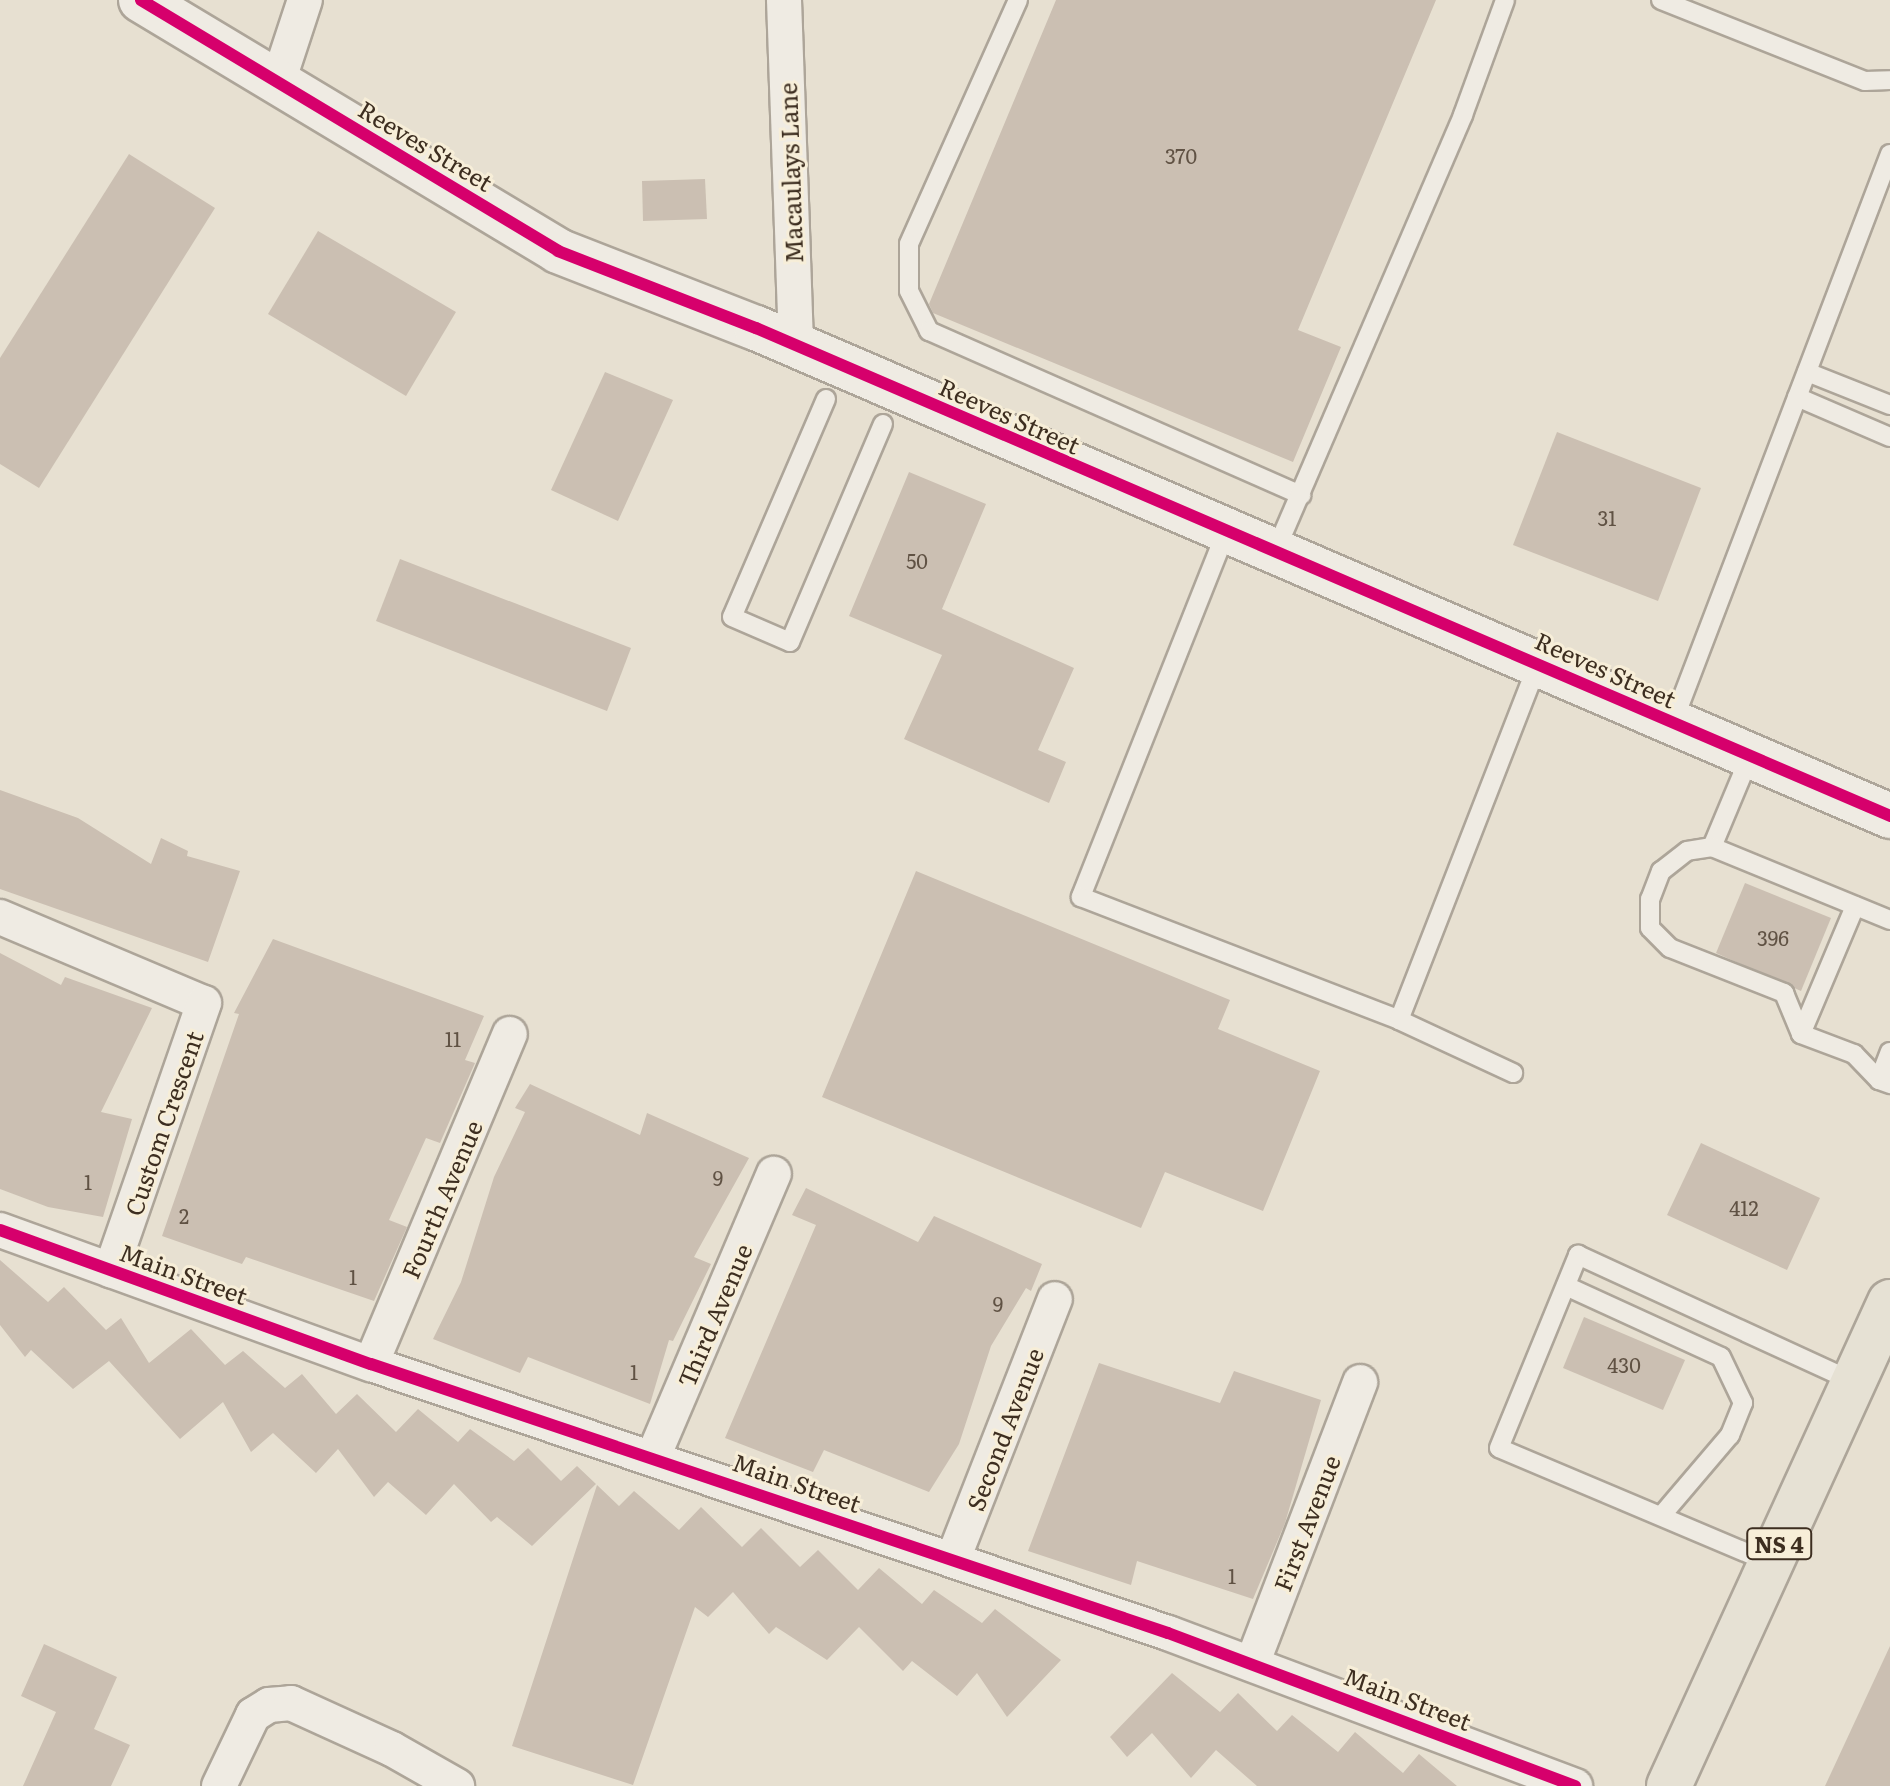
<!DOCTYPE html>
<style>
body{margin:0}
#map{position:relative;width:1890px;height:1786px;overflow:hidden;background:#e7e0d1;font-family:Literata,serif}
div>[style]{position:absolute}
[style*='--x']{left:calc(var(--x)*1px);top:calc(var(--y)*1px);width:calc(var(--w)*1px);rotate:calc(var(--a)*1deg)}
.building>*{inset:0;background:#cbbfb2}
.roads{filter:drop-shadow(2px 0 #ada599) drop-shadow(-2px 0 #ada599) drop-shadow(0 2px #ada599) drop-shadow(0 -2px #ada599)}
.service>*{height:18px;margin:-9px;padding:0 9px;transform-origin:9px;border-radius:9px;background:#efebe3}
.minor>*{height:34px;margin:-17px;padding:0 17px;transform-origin:17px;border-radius:17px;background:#efebe3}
.tertiary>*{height:44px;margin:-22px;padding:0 22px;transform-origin:22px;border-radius:22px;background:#efebe3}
.primary>*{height:44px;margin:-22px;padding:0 22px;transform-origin:22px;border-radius:22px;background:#e6e1d4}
.cycleway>*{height:12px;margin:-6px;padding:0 6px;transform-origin:6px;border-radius:6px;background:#d6006c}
span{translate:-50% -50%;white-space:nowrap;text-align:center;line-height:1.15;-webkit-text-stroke:6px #f7eed8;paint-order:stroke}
.number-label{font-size:20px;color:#605244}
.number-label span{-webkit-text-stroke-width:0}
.shield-label span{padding:2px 6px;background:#f7eed8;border:2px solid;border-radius:6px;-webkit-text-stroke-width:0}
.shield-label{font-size:22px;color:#3d2e20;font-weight:700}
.street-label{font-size:24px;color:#3d2e20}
</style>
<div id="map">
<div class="building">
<div style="clip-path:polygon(1056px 0,1436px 0,1298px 330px,1341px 347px,1293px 462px,933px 313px,929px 304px)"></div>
<div style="clip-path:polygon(129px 154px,215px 208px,39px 488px,0 464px,0 358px)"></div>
<div style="clip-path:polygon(705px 179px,707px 219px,643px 221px,642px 181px)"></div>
<div style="clip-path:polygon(318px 231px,456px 312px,406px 396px,268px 314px)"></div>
<div style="clip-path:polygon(605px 372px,673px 400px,618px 521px,551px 490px)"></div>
<div style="clip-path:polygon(1557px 432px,1701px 488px,1658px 601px,1513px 545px)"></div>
<div style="clip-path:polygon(909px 472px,986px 504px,942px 609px,1074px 668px,1038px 750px,1066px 762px,1049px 803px,904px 739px,942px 655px,849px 616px)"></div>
<div style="clip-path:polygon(400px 559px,631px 648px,607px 711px,376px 621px)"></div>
<div style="clip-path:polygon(0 790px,78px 818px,151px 864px,161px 838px,188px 851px,187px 856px,240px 871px,208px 962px,0 889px)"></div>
<div style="clip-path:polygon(916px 871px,1230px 1000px,1218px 1029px,1320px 1071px,1263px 1211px,1165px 1172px,1141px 1228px,822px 1097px)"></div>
<div style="clip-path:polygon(1745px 883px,1831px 918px,1801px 991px,1716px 953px)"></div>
<div style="clip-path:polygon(273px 939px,484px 1016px,465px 1060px,475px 1063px,440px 1143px,426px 1138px,389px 1220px,407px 1227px,374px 1301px,246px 1257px,242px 1264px,162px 1236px,239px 1014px,234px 1013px)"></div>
<div style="clip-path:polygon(0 953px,61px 985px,65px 977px,152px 1008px,101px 1112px,132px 1119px,103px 1217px,48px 1207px,0 1189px)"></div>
<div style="clip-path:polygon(530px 1084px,640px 1135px,647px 1113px,749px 1158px,694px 1257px,711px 1264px,673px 1341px,669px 1340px,650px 1404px,528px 1357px,520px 1373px,433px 1339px,461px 1282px,494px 1177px,525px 1112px,515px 1108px)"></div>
<div style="clip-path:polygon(1701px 1143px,1820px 1198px,1787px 1270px,1667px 1215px)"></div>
<div style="clip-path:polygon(806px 1188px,918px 1242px,934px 1216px,1042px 1264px,1031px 1291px,1026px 1288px,991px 1346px,959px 1444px,929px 1492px,824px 1450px,813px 1472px,725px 1438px,816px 1225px,792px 1215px)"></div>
<div style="clip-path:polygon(0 1260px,48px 1302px,64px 1287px,106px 1330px,121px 1318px,149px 1363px,191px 1329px,225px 1365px,243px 1351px,285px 1388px,302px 1374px,336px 1414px,357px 1394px,396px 1432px,418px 1409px,458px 1442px,470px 1429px,514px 1461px,528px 1448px,561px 1481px,577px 1466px,596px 1484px,532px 1546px,497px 1517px,491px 1522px,454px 1484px,426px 1515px,388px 1482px,374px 1497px,338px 1449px,316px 1473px,273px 1433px,251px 1452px,223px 1402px,180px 1439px,109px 1361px,73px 1389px,31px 1350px,25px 1357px,0 1325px)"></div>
<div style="clip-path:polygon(1584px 1317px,1685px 1360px,1663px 1410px,1563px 1368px)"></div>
<div style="clip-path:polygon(1099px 1363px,1220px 1403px,1234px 1371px,1321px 1400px,1285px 1523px,1253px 1599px,1137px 1561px,1131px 1585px,1028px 1551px)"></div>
<div style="clip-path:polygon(597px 1485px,619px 1506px,634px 1491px,679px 1530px,701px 1507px,742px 1547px,761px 1528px,800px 1567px,818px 1550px,858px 1590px,879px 1568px,922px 1604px,934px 1590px,982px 1623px,995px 1609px,1061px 1660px,1007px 1717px,977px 1673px,957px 1696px,912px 1661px,903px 1671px,859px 1627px,827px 1660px,776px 1627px,769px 1634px,733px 1592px,708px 1617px,695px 1607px,633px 1785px,512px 1746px)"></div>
<div style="clip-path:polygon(44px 1644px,117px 1677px,94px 1729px,130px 1745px,111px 1786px,23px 1786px,56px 1712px,21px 1696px)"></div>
<div style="clip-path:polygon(1890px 1646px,1890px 1786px,1825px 1786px)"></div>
<div style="clip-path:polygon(1172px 1673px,1220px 1712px,1238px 1693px,1277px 1731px,1292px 1715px,1338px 1752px,1355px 1732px,1403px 1773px,1419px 1754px,1457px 1786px,1257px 1786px,1216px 1750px,1191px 1778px,1152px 1733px,1127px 1757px,1110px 1737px)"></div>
</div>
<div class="roads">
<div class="service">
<div style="--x:1018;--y:0;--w:267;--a:114.1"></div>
<div style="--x:909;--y:244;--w:47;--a:90"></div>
<div style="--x:909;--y:291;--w:45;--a:63.4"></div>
<div style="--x:929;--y:331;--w:407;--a:23.8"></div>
<div style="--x:1661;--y:0;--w:219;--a:21.7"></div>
<div style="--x:1865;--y:81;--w:25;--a:-2"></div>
<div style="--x:1807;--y:372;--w:89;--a:21.7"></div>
<div style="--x:1797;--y:397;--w:101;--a:23.3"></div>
<div style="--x:826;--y:399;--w:237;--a:113.3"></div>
<div style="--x:732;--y:617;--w:63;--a:23.3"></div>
<div style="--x:790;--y:642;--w:237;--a:-66.9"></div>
<div style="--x:1226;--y:532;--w:393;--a:111.7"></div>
<div style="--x:1081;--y:897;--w:341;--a:21.1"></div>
<div style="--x:1399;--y:1020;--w:383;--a:-68.7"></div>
<div style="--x:1275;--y:552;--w:476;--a:-66.7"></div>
<div style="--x:1463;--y:115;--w:122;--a:-69.9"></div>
<div style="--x:1673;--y:722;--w:608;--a:-69.09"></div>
<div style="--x:1712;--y:847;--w:99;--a:-67.3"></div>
<div style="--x:1890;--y:920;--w:192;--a:-157.7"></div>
<div style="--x:1712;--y:847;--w:25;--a:171"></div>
<div style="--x:1687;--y:851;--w:33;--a:142"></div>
<div style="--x:1661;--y:871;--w:30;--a:111"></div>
<div style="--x:1650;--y:899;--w:29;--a:90"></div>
<div style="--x:1650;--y:928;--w:28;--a:45"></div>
<div style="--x:1670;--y:948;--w:123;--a:21.5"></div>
<div style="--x:1784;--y:993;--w:44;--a:67.5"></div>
<div style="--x:1801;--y:1034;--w:57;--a:20.7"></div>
<div style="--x:1854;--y:1054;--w:36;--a:46"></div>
<div style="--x:1879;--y:1080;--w:12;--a:20"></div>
<div style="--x:1399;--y:1020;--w:126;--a:24.9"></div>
<div style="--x:1801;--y:1034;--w:139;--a:-67.1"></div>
<div style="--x:1879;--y:1080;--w:30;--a:-69"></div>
<div style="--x:1566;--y:1286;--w:170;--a:24.6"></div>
<div style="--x:1721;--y:1357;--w:51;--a:64.4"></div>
<div style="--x:1743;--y:1403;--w:35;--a:112"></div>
<div style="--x:1730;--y:1435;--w:106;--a:130.4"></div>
<div style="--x:1771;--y:1563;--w:295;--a:-157.1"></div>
<div style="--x:1499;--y:1448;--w:209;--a:-67.7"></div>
<div style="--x:1578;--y:1255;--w:302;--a:24.7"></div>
</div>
<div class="minor">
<div style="--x:784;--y:0;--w:346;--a:88"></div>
<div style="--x:278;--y:82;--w:86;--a:-71.8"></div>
<div style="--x:0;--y:917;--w:221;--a:22.9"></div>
<div style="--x:204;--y:1003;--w:283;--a:109.2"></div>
<div style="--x:0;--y:1230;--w:394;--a:19.9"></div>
<div style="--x:371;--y:1364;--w:841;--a:18.65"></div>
<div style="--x:1168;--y:1633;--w:435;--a:20.6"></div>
<div style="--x:371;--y:1364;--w:358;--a:-67.2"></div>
<div style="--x:653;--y:1457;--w:308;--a:-66.9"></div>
<div style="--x:953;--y:1559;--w:279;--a:-68.6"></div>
<div style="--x:1252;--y:1664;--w:302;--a:-69"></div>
<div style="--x:219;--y:1786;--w:79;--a:-64.4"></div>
<div style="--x:253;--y:1715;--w:19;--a:-32"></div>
<div style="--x:269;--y:1705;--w:22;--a:-5"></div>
<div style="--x:291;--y:1703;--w:111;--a:24.5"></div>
<div style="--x:392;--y:1749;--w:75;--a:29.6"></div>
</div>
<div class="tertiary">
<div style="--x:141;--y:0;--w:487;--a:31"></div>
<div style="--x:558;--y:251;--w:212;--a:21.3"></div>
<div style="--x:756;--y:328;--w:1235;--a:23.28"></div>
</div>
<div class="primary">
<div style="--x:1669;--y:1786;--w:532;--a:-65.46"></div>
</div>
</div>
<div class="cycleway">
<div style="--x:141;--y:0;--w:487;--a:31"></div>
<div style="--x:558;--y:251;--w:212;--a:21.3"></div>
<div style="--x:756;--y:328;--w:1235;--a:23.28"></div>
<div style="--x:0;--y:1230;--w:394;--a:19.9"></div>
<div style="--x:371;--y:1364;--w:841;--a:18.65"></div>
<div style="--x:1168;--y:1633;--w:435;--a:20.6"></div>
</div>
<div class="number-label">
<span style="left:1181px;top:155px">370</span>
<span style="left:1607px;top:517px">31</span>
<span style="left:917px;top:560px">50</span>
<span style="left:1773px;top:937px">396</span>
<span style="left:453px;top:1038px">11</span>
<span style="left:718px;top:1177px">9</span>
<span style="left:88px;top:1181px">1</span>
<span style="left:1744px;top:1207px">412</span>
<span style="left:184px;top:1215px">2</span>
<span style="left:353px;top:1276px">1</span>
<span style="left:998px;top:1303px">9</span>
<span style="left:1624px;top:1364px">430</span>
<span style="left:634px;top:1371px">1</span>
<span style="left:1232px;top:1575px">1</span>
</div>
<div class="shield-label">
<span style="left:1779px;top:1544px">NS 4</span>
</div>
<div class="street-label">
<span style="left:426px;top:145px;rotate:31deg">Reeves Street</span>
<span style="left:790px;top:173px;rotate:-92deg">Macaulays Lane</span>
<span style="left:1010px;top:415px;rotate:24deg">Reeves Street</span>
<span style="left:1606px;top:669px;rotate:24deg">Reeves Street</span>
<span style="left:163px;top:1123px;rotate:-71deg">Custom Crescent</span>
<span style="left:441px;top:1199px;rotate:-67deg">Fourth Avenue</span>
<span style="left:184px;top:1273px;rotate:20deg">Main Street</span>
<span style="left:714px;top:1315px;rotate:-67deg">Third Avenue</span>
<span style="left:1004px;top:1429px;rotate:-69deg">Second Avenue</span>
<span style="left:797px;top:1482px;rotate:19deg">Main Street</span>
<span style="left:1306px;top:1523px;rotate:-69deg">First Avenue</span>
<span style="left:1408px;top:1698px;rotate:21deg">Main Street</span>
</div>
</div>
